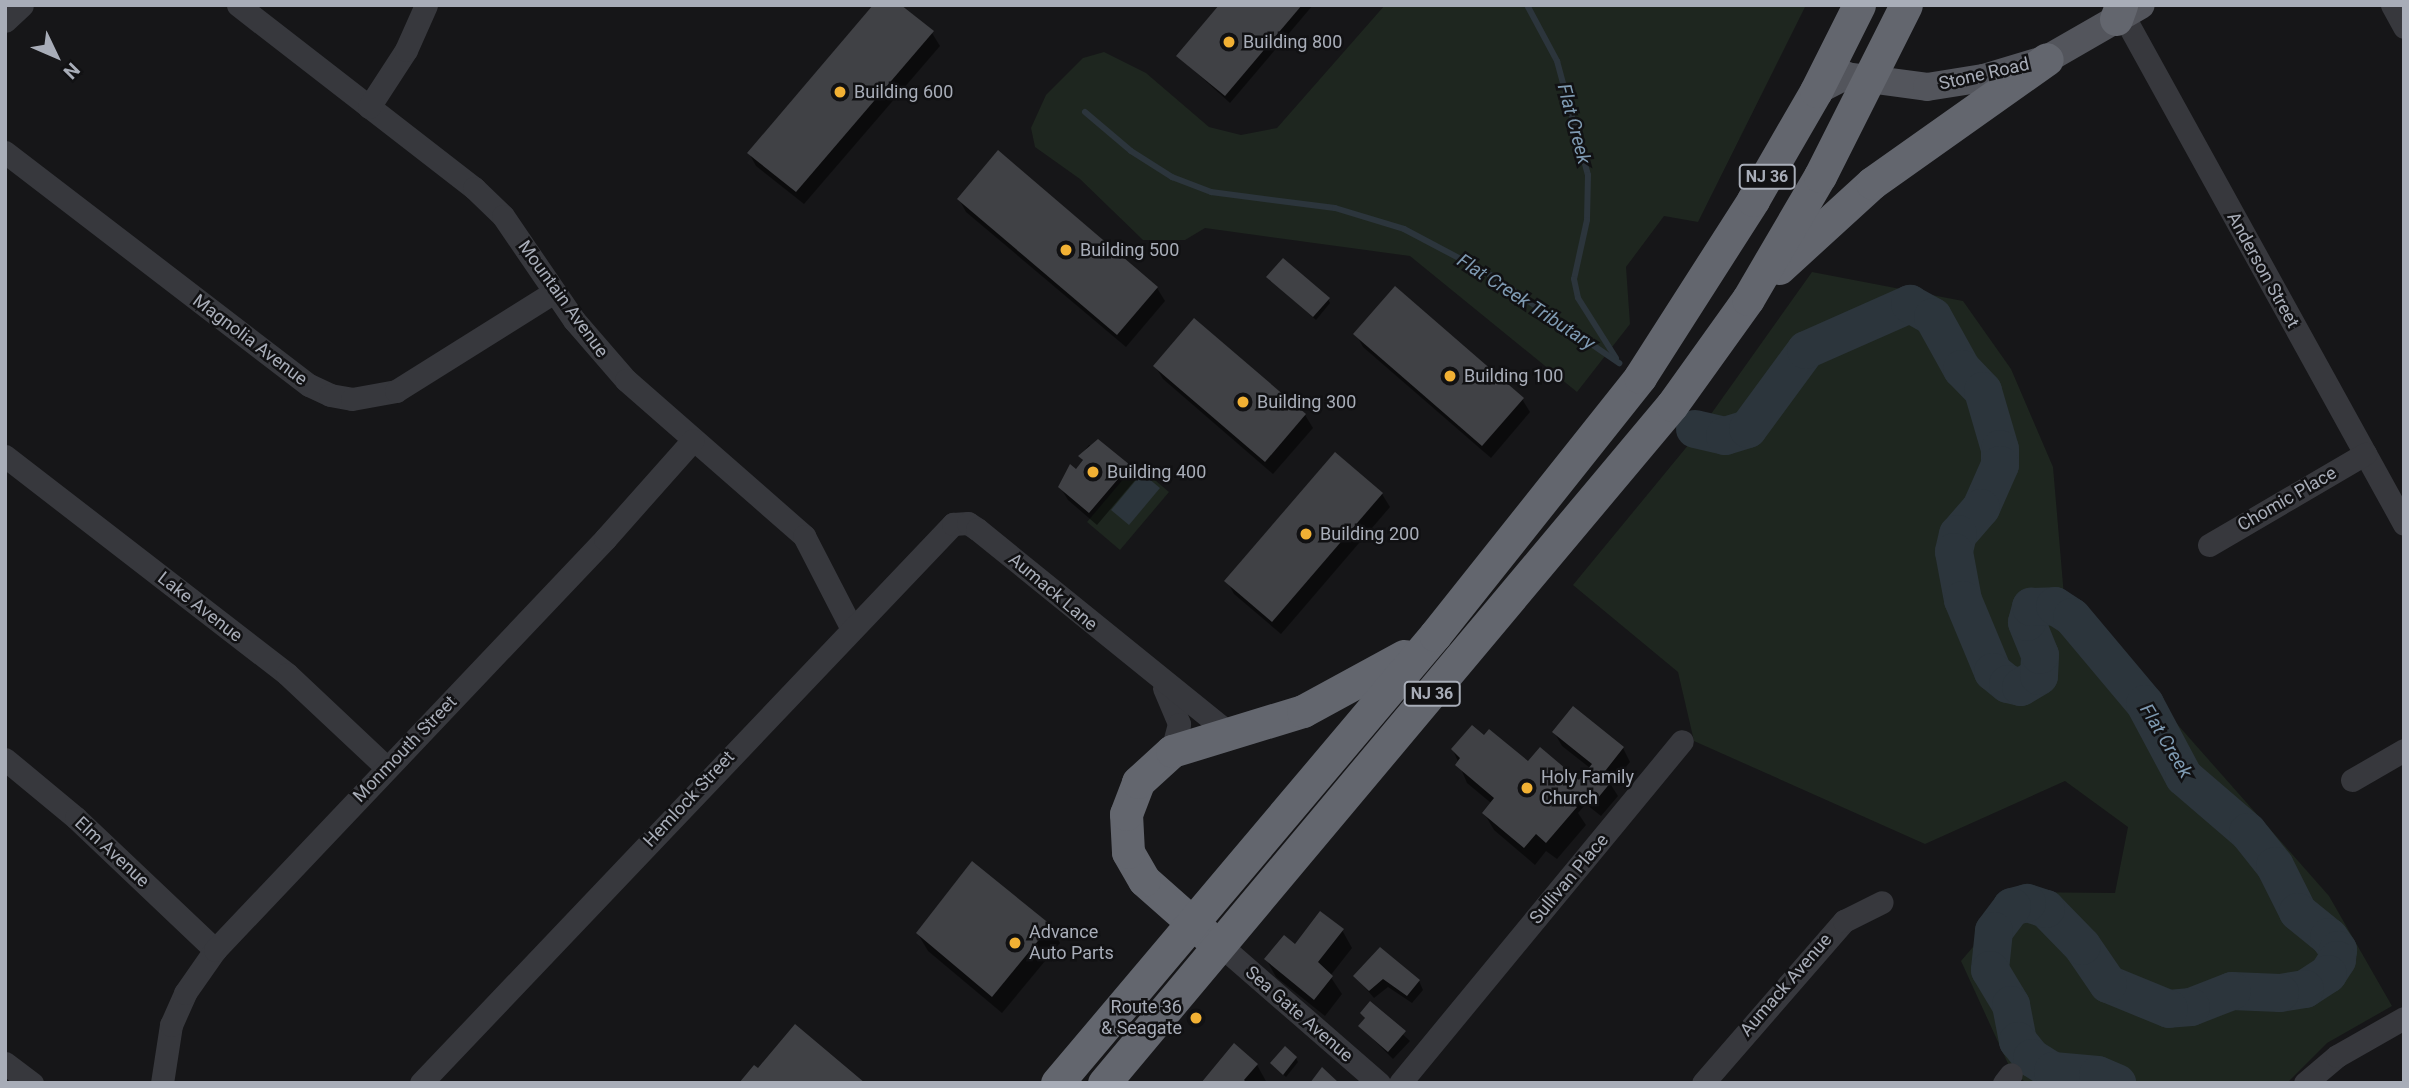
<!DOCTYPE html>
<style>
body{margin:0}
#map{position:relative;width:2409px;height:1088px;overflow:hidden;background:#161618;font-family:Roboto,sans-serif}
div>[style]{position:absolute}
[style*='--x']{left:calc(var(--x)*1px);top:calc(var(--y)*1px);width:calc(var(--w)*1px);rotate:calc(var(--a)*1deg)}
.green>*{inset:0;background:#1e261f}
.water>*{inset:0;background:#2c353c}
.shadow>*{inset:0;background:#0007}
.stream>*{height:6px;margin:-3px;padding:0 3px;transform-origin:3px;border-radius:3px;background:#2c353c}
.river>*{height:38px;margin:-19px;padding:0 19px;transform-origin:19px;border-radius:19px;background:#2c353c}
.building>*{inset:0;background:#404145}
.minor>*{height:23px;margin:-11.5px;padding:0 11.5px;transform-origin:11.5px;border-radius:11.5px;background:#37383d}
.major>*{height:28px;margin:-14px;padding:0 14px;transform-origin:14px;border-radius:14px;background:#53555c}
.highway>*{height:33px;margin:-16.5px;padding:0 16.5px;transform-origin:16.5px;border-radius:16.5px;background:#63666e}
.dots>*{width:19px;height:19px;translate:-50% -50%;box-sizing:border-box;border:4px solid #111113;border-radius:50%}
span{translate:-50% -50%;white-space:nowrap;text-align:center;line-height:1.15;-webkit-text-stroke:5px #111113;paint-order:stroke}
.shield-label span{padding:2px 5px;background:#111113;border:2px solid;border-radius:5px;-webkit-text-stroke-width:0}
.shield-label{font-size:16px;color:#a8adb8;font-weight:700}
.poi-label{font-size:18px;color:#a8adb8}
.left{translate:0 -50%;text-align:left}
.right{translate:-100% -50%;text-align:right}
.street-label{font-size:18px;color:#a8adb8}
.water-label{font-size:19px;color:#7f9bb3;font-style:italic}
.frame{position:absolute;inset:0;border:7px solid #a8adb8;pointer-events:none}
.north{position:absolute;left:21px;top:21px;width:70px;height:70px;-webkit-text-stroke:5px #111113;paint-order:stroke;rotate:134deg;font-size:19px;font-weight:700;line-height:28px;text-align:center;color:#a8adb8}
.north::after{content:'';display:block;margin:auto;width:24px;height:32px;background:#a8adb8;clip-path:polygon(50% 0,100% 100%,50% 72%,0 100%)}
</style>
<div id="map">
<div class="green">
<div style="clip-path:polygon(1385px 5px,1806px 5px,1698px 222px,1664px 216px,1626px 267px,1630px 324px,1577px 392px,1410px 256px,1205px 228px,1185px 240px,1143px 240px,1080px 179px,1035px 147px,1031px 128px,1046px 95px,1083px 58px,1104px 52px,1146px 73px,1209px 127px,1241px 135px,1277px 128px)"></div>
<div style="clip-path:polygon(1812px 272px,1963px 301px,2011px 369px,2053px 467px,2064px 596px,2329px 896px,2392px 1006px,2327px 1043px,2287px 1083px,2026px 1083px,2010px 1068px,1961px 961px,2020px 892px,2115px 893px,2128px 827px,2065px 781px,1925px 844px,1694px 741px,1678px 672px,1573px 585px,1694px 438px)"></div>
<div style="clip-path:polygon(1136px 464px,1169px 492px,1120px 550px,1087px 522px)"></div>
</div>
<div class="water">
<div style="clip-path:polygon(1142px 473px,1160px 488px,1129px 525px,1111px 510px)"></div>
</div>
<div class="shadow">
<div style="clip-path:polygon(1221px 5px,1313px 5px,1230px 103px,1178px 56px)"></div>
<div style="clip-path:polygon(932px 33px,940px 46px,804px 204px,756px 166px,749px 153px)"></div>
<div style="clip-path:polygon(959px 199px,1157px 288px,1165px 301px,1126px 347px,966px 212px)"></div>
<div style="clip-path:polygon(1268px 277px,1328px 299px,1330px 303px,1316px 320px)"></div>
<div style="clip-path:polygon(1356px 334px,1522px 399px,1530px 412px,1491px 458px,1363px 347px)"></div>
<div style="clip-path:polygon(1155px 366px,1305px 415px,1313px 428px,1273px 474px,1163px 379px)"></div>
<div style="clip-path:polygon(1089px 445px,1128px 466px,1136px 479px,1097px 525px,1068px 500px,1060px 487px,1084px 462px,1080px 456px)"></div>
<div style="clip-path:polygon(1336px 455px,1382px 494px,1390px 507px,1281px 634px,1234px 594px,1227px 581px)"></div>
<div style="clip-path:polygon(1554px 732px,1623px 748px,1630px 762px,1611px 785px,1618px 796px,1601px 816px,1586px 804px,1578px 813px,1586px 825px,1557px 859px,1546px 851px,1535px 865px,1494px 830px,1484px 813px,1491px 803px,1467px 783px,1453px 750px,1528px 764px,1579px 782px,1590px 768px,1562px 746px)"></div>
<div style="clip-path:polygon(1050px 926px,1060px 943px,1002px 1013px,928px 951px,918px 934px)"></div>
<div style="clip-path:polygon(1342px 930px,1352px 948px,1330px 976px,1342px 994px,1325px 1016px,1276px 977px,1266px 959px)"></div>
<div style="clip-path:polygon(1355px 976px,1419px 981px,1423px 990px,1412px 1003px,1388px 987px,1374px 998px)"></div>
<div style="clip-path:polygon(1370px 1004px,1410px 1041px,1393px 1059px,1360px 1026px,1366px 1020px,1362px 1013px)"></div>
<div style="clip-path:polygon(1296px 1058px,1298px 1062px,1286px 1077px,1275px 1067px)"></div>
<div style="clip-path:polygon(1257px 1065px,1267px 1083px,1203px 1083px)"></div>
</div>
<div class="stream">
<div style="--x:1527;--y:5;--w:64;--a:61.8"></div>
<div style="--x:1557;--y:61;--w:118;--a:74.8"></div>
<div style="--x:1588;--y:175;--w:45;--a:91.3"></div>
<div style="--x:1587;--y:220;--w:60;--a:102.4"></div>
<div style="--x:1574;--y:279;--w:19;--a:78"></div>
<div style="--x:1578;--y:298;--w:71;--a:57.7"></div>
<div style="--x:1085;--y:112;--w:60;--a:40.3"></div>
<div style="--x:1131;--y:151;--w:49;--a:32.4"></div>
<div style="--x:1172;--y:177;--w:42;--a:21"></div>
<div style="--x:1211;--y:192;--w:125;--a:7.4"></div>
<div style="--x:1335;--y:208;--w:72;--a:16.9"></div>
<div style="--x:1404;--y:229;--w:96;--a:27.9"></div>
<div style="--x:1489;--y:274;--w:158;--a:34.4"></div>
</div>
<div class="river">
<div style="--x:1695;--y:429;--w:31;--a:13"></div>
<div style="--x:1725;--y:436;--w:24;--a:-17"></div>
<div style="--x:1748;--y:429;--w:98;--a:-53.7"></div>
<div style="--x:1806;--y:350;--w:114;--a:-23.9"></div>
<div style="--x:1910;--y:304;--w:26;--a:29"></div>
<div style="--x:1933;--y:317;--w:60;--a:60.9"></div>
<div style="--x:1962;--y:369;--w:30;--a:46"></div>
<div style="--x:1983;--y:391;--w:60;--a:73.7"></div>
<div style="--x:2000;--y:449;--w:16;--a:90"></div>
<div style="--x:2000;--y:465;--w:47;--a:113.8"></div>
<div style="--x:1981;--y:508;--w:35;--a:131"></div>
<div style="--x:1958;--y:534;--w:18;--a:103"></div>
<div style="--x:1954;--y:552;--w:49;--a:79.4"></div>
<div style="--x:1963;--y:600;--w:78;--a:67.4"></div>
<div style="--x:1993;--y:672;--w:19;--a:39"></div>
<div style="--x:2008;--y:684;--w:13;--a:13"></div>
<div style="--x:2021;--y:687;--w:21;--a:-31"></div>
<div style="--x:2039;--y:676;--w:21;--a:-87"></div>
<div style="--x:2040;--y:655;--w:35;--a:-112"></div>
<div style="--x:2027;--y:622;--w:16;--a:-75"></div>
<div style="--x:2031;--y:607;--w:24;--a:-2"></div>
<div style="--x:2055;--y:606;--w:20;--a:33"></div>
<div style="--x:2072;--y:617;--w:114;--a:50"></div>
<div style="--x:2145;--y:704;--w:83;--a:61.9"></div>
<div style="--x:2184;--y:777;--w:84;--a:40.7"></div>
<div style="--x:2248;--y:832;--w:43;--a:51.5"></div>
<div style="--x:2275;--y:866;--w:51;--a:63.4"></div>
<div style="--x:2298;--y:912;--w:40;--a:39"></div>
<div style="--x:2329;--y:937;--w:16;--a:55"></div>
<div style="--x:2338;--y:950;--w:10;--a:96"></div>
<div style="--x:2337;--y:960;--w:17;--a:123"></div>
<div style="--x:2328;--y:974;--w:27;--a:147"></div>
<div style="--x:2305;--y:989;--w:25;--a:171"></div>
<div style="--x:2280;--y:993;--w:48;--a:-177.6"></div>
<div style="--x:2232;--y:991;--w:44;--a:158.7"></div>
<div style="--x:2191;--y:1007;--w:22;--a:175"></div>
<div style="--x:2169;--y:1009;--w:66;--a:-157.7"></div>
<div style="--x:2108;--y:984;--w:46;--a:-124.4"></div>
<div style="--x:2082;--y:946;--w:52;--a:-134.2"></div>
<div style="--x:2046;--y:909;--w:20;--a:-162"></div>
<div style="--x:2027;--y:903;--w:16;--a:165"></div>
<div style="--x:2012;--y:907;--w:30;--a:127"></div>
<div style="--x:1994;--y:931;--w:39;--a:96"></div>
<div style="--x:1990;--y:970;--w:41;--a:59"></div>
<div style="--x:2011;--y:1005;--w:37;--a:79"></div>
<div style="--x:2018;--y:1041;--w:22;--a:51"></div>
<div style="--x:2032;--y:1058;--w:25;--a:32"></div>
<div style="--x:2053;--y:1071;--w:45;--a:5.1"></div>
<div style="--x:2098;--y:1075;--w:21;--a:23"></div>
</div>
<div class="building">
<div style="clip-path:polygon(873px 5px,901px 5px,934px 31px,796px 192px,747px 153px)"></div>
<div style="clip-path:polygon(1219px 5px,1302px 5px,1225px 96px,1176px 56px)"></div>
<div style="clip-path:polygon(998px 150px,1158px 287px,1117px 335px,957px 199px)"></div>
<div style="clip-path:polygon(1283px 258px,1330px 298px,1313px 317px,1266px 277px)"></div>
<div style="clip-path:polygon(1395px 286px,1524px 398px,1482px 446px,1353px 334px)"></div>
<div style="clip-path:polygon(1194px 318px,1306px 414px,1265px 462px,1153px 366px)"></div>
<div style="clip-path:polygon(1098px 439px,1130px 465px,1089px 513px,1058px 487px,1070px 464px,1076px 469px,1083px 460px,1078px 456px)"></div>
<div style="clip-path:polygon(1335px 452px,1383px 493px,1272px 622px,1224px 581px)"></div>
<div style="clip-path:polygon(1573px 706px,1624px 747px,1602px 775px,1611px 782px,1593px 804px,1578px 792px,1571px 801px,1577px 807px,1546px 843px,1536px 834px,1524px 848px,1482px 813px,1494px 798px,1455px 765px,1460px 758px,1451px 749px,1472px 725px,1484px 735px,1489px 729px,1528px 761px,1540px 747px,1579px 780px,1592px 764px,1552px 732px)"></div>
<div style="clip-path:polygon(972px 861px,1051px 925px,992px 997px,916px 933px)"></div>
<div style="clip-path:polygon(1320px 911px,1344px 929px,1318px 962px,1333px 976px,1314px 1000px,1264px 959px,1284px 935px,1295px 944px)"></div>
<div style="clip-path:polygon(1380px 947px,1420px 980px,1407px 996px,1383px 979px,1369px 991px,1353px 976px)"></div>
<div style="clip-path:polygon(1370px 1001px,1406px 1031px,1388px 1052px,1358px 1026px,1365px 1018px,1360px 1013px)"></div>
<div style="clip-path:polygon(795px 1024px,865px 1083px,739px 1083px,754px 1065px,758px 1068px)"></div>
<div style="clip-path:polygon(1234px 1043px,1258px 1064px,1244px 1080px,1247px 1083px,1201px 1083px)"></div>
<div style="clip-path:polygon(1285px 1046px,1297px 1057px,1283px 1075px,1270px 1063px)"></div>
<div style="clip-path:polygon(1322px 1067px,1339px 1083px,1310px 1083px)"></div>
</div>
<div class="minor">
<div style="--x:238;--y:5;--w:299;--a:37.8"></div>
<div style="--x:474;--y:188;--w:40;--a:44"></div>
<div style="--x:503;--y:216;--w:126;--a:55.7"></div>
<div style="--x:574;--y:320;--w:79;--a:49.1"></div>
<div style="--x:626;--y:380;--w:237;--a:41.2"></div>
<div style="--x:804;--y:536;--w:102;--a:62.7"></div>
<div style="--x:2392;--y:5;--w:25;--a:61"></div>
<div style="--x:2123;--y:15;--w:581;--a:61.1"></div>
<div style="--x:5;--y:21;--w:23;--a:-43"></div>
<div style="--x:369;--y:107;--w:68;--a:-57"></div>
<div style="--x:406;--y:50;--w:49;--a:-66"></div>
<div style="--x:5;--y:152;--w:383;--a:37.5"></div>
<div style="--x:309;--y:385;--w:23;--a:25"></div>
<div style="--x:330;--y:395;--w:22;--a:10"></div>
<div style="--x:352;--y:399;--w:45;--a:-10.3"></div>
<div style="--x:396;--y:391;--w:186;--a:-32.1"></div>
<div style="--x:5;--y:456;--w:356;--a:37.7"></div>
<div style="--x:287;--y:674;--w:137;--a:43.2"></div>
<div style="--x:2209;--y:545;--w:181;--a:-30.3"></div>
<div style="--x:1164;--y:688;--w:39;--a:67"></div>
<div style="--x:1179;--y:724;--w:28;--a:105"></div>
<div style="--x:5;--y:759;--w:92;--a:39.7"></div>
<div style="--x:76;--y:818;--w:192;--a:43.5"></div>
<div style="--x:2352;--y:780;--w:60;--a:-30"></div>
<div style="--x:1219;--y:944;--w:212;--a:41"></div>
<div style="--x:5;--y:1063;--w:34;--a:37"></div>
<div style="--x:162;--y:1083;--w:59;--a:-81.2"></div>
<div style="--x:171;--y:1025;--w:35;--a:-66"></div>
<div style="--x:185;--y:993;--w:52;--a:-55.1"></div>
<div style="--x:215;--y:950;--w:567;--a:-46.5"></div>
<div style="--x:605;--y:539;--w:132;--a:-48.4"></div>
<div style="--x:421;--y:1083;--w:772;--a:-46.42"></div>
<div style="--x:953;--y:524;--w:15;--a:-4"></div>
<div style="--x:968;--y:523;--w:11;--a:34"></div>
<div style="--x:977;--y:529;--w:326;--a:39"></div>
<div style="--x:1400;--y:1083;--w:443;--a:-50.5"></div>
<div style="--x:1703;--y:1083;--w:215;--a:-49"></div>
<div style="--x:1844;--y:921;--w:42;--a:-26.6"></div>
<div style="--x:2004;--y:1083;--w:11;--a:-52"></div>
<div style="--x:2305;--y:1083;--w:42;--a:-40.2"></div>
<div style="--x:2337;--y:1056;--w:77;--a:-29.6"></div>
</div>
<div class="major">
<div style="--x:1816;--y:91;--w:34;--a:-27"></div>
<div style="--x:1846;--y:76;--w:82;--a:7.7"></div>
<div style="--x:1927;--y:87;--w:58;--a:-9"></div>
<div style="--x:1984;--y:78;--w:66;--a:-16.8"></div>
<div style="--x:2047;--y:59;--w:108;--a:-29.9"></div>
</div>
<div class="highway">
<div style="--x:2116;--y:19;--w:15;--a:-70"></div>
<div style="--x:1779;--y:268;--w:126;--a:-42.4"></div>
<div style="--x:1872;--y:183;--w:214;--a:-35.3"></div>
<div style="--x:1205;--y:934;--w:81;--a:-138.5"></div>
<div style="--x:1144;--y:880;--w:32;--a:-120"></div>
<div style="--x:1128;--y:852;--w:38;--a:-93"></div>
<div style="--x:1126;--y:814;--w:34;--a:-69"></div>
<div style="--x:1138;--y:782;--w:46;--a:-42.4"></div>
<div style="--x:1172;--y:751;--w:137;--a:-17"></div>
<div style="--x:1303;--y:711;--w:115;--a:-28.6"></div>
<div style="--x:1057;--y:1083;--w:586;--a:-49.84"></div>
<div style="--x:1435;--y:635;--w:330;--a:-51.5"></div>
<div style="--x:1640;--y:377;--w:210;--a:-57.4"></div>
<div style="--x:1753;--y:200;--w:126;--a:-60"></div>
<div style="--x:1816;--y:91;--w:96;--a:-63.4"></div>
<div style="--x:1104;--y:1083;--w:884;--a:-50.05"></div>
<div style="--x:1672;--y:405;--w:130;--a:-54.4"></div>
<div style="--x:1748;--y:299;--w:143;--a:-59.7"></div>
<div style="--x:1820;--y:176;--w:191;--a:-63.3"></div>
</div>
<div class="dots">
<div style="left:1229px;top:42px;background:#f2b134"></div>
<div style="left:840px;top:92px;background:#f2b134"></div>
<div style="left:1066px;top:250px;background:#f2b134"></div>
<div style="left:1450px;top:376px;background:#f2b134"></div>
<div style="left:1243px;top:402px;background:#f2b134"></div>
<div style="left:1093px;top:472px;background:#f2b134"></div>
<div style="left:1306px;top:534px;background:#f2b134"></div>
<div style="left:1527px;top:788px;background:#f2b134"></div>
<div style="left:1015px;top:943px;background:#f2b134"></div>
<div style="left:1196px;top:1018px;background:#f2b134"></div>
</div>
<div class="shield-label">
<span style="left:1767px;top:177px">NJ 36</span>
<span style="left:1432px;top:694px">NJ 36</span>
</div>
<div class="poi-label">
<span class="left" style="left:1243px;top:42px">Building 800</span>
<span class="left" style="left:854px;top:92px">Building 600</span>
<span class="left" style="left:1080px;top:250px">Building 500</span>
<span class="left" style="left:1464px;top:376px">Building 100</span>
<span class="left" style="left:1257px;top:402px">Building 300</span>
<span class="left" style="left:1107px;top:472px">Building 400</span>
<span class="left" style="left:1320px;top:534px">Building 200</span>
<span class="left" style="left:1541px;top:788px">Holy Family<br>Church</span>
<span class="left" style="left:1029px;top:943px">Advance<br>Auto Parts</span>
<span class="right" style="left:1182px;top:1018px">Route 36<br>&amp; Seagate</span>
</div>
<div class="street-label">
<span style="left:1984px;top:74px;rotate:-13deg">Stone Road</span>
<span style="left:2263px;top:270px;rotate:61deg">Anderson Street</span>
<span style="left:563px;top:299px;rotate:54deg">Mountain Avenue</span>
<span style="left:250px;top:340px;rotate:37deg">Magnolia Avenue</span>
<span style="left:2287px;top:499px;rotate:-30deg">Chomic Place</span>
<span style="left:1053px;top:592px;rotate:40deg">Aumack Lane</span>
<span style="left:200px;top:607px;rotate:38deg">Lake Avenue</span>
<span style="left:405px;top:749px;rotate:-46deg">Monmouth Street</span>
<span style="left:689px;top:799px;rotate:-47deg">Hemlock Street</span>
<span style="left:112px;top:852px;rotate:43deg">Elm Avenue</span>
<span style="left:1569px;top:879px;rotate:-50deg">Sullivan Place</span>
<span style="left:1786px;top:985px;rotate:-49deg">Aumack Avenue</span>
<span style="left:1299px;top:1014px;rotate:41deg">Sea Gate Avenue</span>
</div>
<div class="water-label">
<span style="left:1574px;top:124px;rotate:75deg">Flat Creek</span>
<span style="left:1526px;top:302px;rotate:33deg">Flat Creek Tributary</span>
<span style="left:2166px;top:741px;rotate:59deg">Flat Creek</span>
</div>
<div class="frame"></div>
<div class="north">N</div>
</div>
